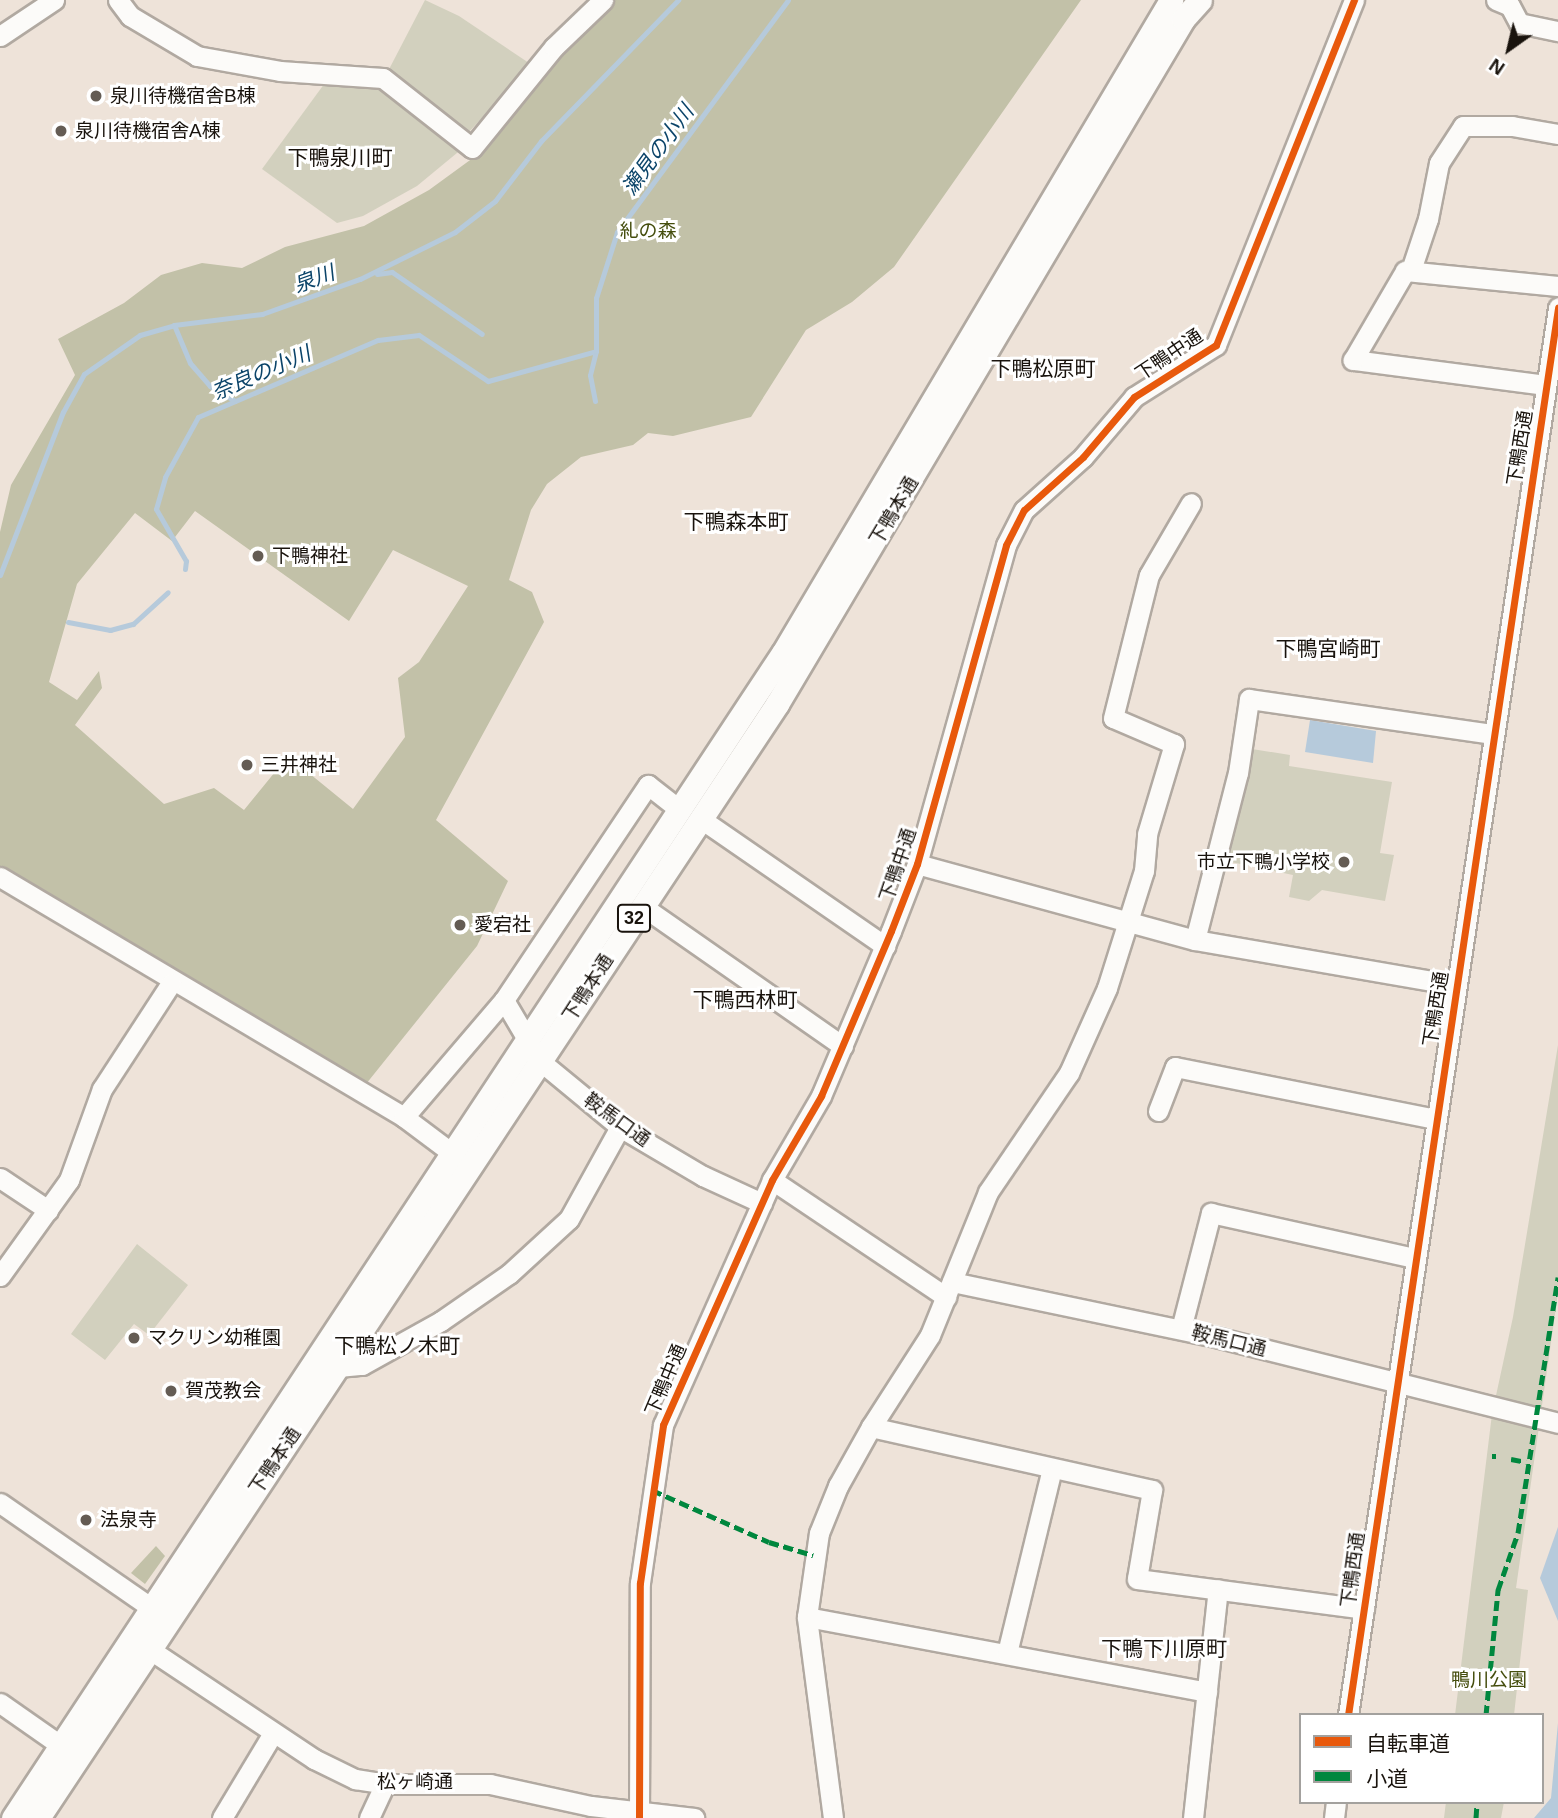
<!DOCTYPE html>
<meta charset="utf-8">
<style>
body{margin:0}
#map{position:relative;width:1558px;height:1818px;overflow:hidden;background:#eee3d9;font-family:Arial,"Noto Sans JP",sans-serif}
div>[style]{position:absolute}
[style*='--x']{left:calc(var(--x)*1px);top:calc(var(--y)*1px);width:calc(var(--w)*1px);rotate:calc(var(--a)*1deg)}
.green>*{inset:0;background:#d2d0be}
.forest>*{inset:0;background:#c2c1a8}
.water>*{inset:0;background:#b6cadb}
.stream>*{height:5px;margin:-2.5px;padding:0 2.5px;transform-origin:2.5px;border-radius:2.5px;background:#b6cadb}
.roads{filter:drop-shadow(2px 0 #b1a9a1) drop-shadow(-2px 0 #b1a9a1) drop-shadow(0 2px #b1a9a1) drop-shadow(0 -2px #b1a9a1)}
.minor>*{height:19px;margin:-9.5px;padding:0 9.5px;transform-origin:9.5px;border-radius:9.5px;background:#fcfbf9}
.major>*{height:23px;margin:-11.5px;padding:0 11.5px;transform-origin:11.5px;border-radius:11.5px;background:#fcfbf9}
.quiet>*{height:5px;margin-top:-2.5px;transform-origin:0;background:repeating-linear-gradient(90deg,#00873e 0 10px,transparent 0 15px)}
.cycleway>*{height:7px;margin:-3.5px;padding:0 3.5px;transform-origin:3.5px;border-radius:3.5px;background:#e8590c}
.dots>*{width:19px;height:19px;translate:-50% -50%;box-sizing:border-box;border:4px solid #fff;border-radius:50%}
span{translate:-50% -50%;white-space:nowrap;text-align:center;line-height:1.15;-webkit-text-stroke:6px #fff;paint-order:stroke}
.shield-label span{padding:2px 5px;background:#fff;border:2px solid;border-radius:5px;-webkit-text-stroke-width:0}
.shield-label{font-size:18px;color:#19130d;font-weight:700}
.poi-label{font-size:19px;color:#19130d}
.left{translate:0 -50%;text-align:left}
.right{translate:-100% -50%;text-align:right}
.park-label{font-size:19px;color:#454e0e}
.street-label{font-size:19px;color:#19130d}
.water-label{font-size:21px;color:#0b4469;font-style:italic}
.neighbourhood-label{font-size:21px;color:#19130d}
.legend{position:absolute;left:1299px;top:1713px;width:245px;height:91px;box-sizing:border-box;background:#fff;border:2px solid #a3a19e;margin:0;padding:9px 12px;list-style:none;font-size:21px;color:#19130d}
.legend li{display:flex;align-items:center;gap:14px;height:35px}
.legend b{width:35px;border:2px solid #a3a19e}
.north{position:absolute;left:1474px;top:14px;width:70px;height:70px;-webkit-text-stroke:5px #fff;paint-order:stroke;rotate:214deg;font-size:19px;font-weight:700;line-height:28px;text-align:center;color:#19130d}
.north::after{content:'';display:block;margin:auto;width:24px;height:32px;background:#19130d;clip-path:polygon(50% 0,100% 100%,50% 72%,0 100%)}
</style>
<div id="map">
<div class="green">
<div style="clip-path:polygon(425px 0,459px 16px,532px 65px,465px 136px,385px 77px)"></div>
<div style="clip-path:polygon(330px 76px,374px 79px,463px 148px,417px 186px,363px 216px,337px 223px,262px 169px)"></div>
<div style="clip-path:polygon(1252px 749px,1290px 755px,1289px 766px,1392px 782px,1380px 853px,1394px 855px,1385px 901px,1322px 890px,1309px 901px,1289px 897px,1293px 875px,1226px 861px)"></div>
<div style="clip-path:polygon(1558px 1045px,1558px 1293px,1516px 1588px,1528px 1590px,1514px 1715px,1455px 1715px,1492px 1414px,1513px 1317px)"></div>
<div style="clip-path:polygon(137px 1244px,188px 1285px,149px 1335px,134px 1324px,105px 1360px,71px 1334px)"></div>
<div style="clip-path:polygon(1446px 1802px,1504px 1802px,1501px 1818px,1444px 1818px)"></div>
</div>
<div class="forest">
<div style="clip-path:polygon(evenodd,614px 0,1081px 0,894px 267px,852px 302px,806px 330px,751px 417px,673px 436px,648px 433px,633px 445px,581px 457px,547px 484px,531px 510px,509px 580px,532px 592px,544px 622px,436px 820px,508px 881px,477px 946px,362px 1089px,0 866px,0 532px,11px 485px,75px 375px,58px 339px,124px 303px,161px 275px,202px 263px,242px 268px,285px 247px,364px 226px,429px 190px,477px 155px,559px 50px,614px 0,195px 511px,349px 621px,393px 550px,468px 586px,419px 662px,398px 678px,405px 737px,353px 809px,288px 756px,244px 810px,214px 788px,164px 804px,75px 725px,102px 688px,99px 671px,77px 700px,49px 682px,77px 584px,135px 513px,172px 541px,195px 511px)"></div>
<div style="clip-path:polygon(156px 1546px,165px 1556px,145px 1584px,131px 1573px)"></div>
</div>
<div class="water">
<div style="clip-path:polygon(1310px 720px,1376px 731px,1373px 763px,1305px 752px)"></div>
<div style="clip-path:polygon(1558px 1527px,1558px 1621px,1540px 1578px)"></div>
<div style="clip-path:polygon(1558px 1723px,1558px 1818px,1534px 1818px,1551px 1798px)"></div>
</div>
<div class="stream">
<div style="--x:377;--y:274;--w:15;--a:-8"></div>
<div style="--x:392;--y:272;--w:109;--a:34.6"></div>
<div style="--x:174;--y:325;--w:41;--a:67.2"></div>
<div style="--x:190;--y:363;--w:30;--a:49"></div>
<div style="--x:210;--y:386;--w:29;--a:31"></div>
<div style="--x:595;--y:401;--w:26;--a:-101"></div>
<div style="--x:590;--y:375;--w:25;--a:-76"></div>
<div style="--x:185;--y:569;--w:8;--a:-83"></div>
<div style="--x:186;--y:561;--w:60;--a:-120"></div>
<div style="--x:156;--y:509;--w:33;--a:-74"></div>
<div style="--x:165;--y:477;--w:68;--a:-61.2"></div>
<div style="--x:198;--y:417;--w:196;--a:-23.2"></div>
<div style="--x:378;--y:340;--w:41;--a:-7"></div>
<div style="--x:419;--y:335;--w:83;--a:33.7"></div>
<div style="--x:488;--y:381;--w:112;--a:-15.5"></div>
<div style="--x:596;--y:351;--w:53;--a:-90"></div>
<div style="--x:596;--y:298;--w:69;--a:-72.3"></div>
<div style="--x:617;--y:232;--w:288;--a:-53.6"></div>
<div style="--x:0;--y:575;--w:175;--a:-68.9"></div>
<div style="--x:63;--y:412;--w:43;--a:-61.1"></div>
<div style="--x:84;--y:374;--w:68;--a:-34.9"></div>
<div style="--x:140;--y:335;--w:35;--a:-16"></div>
<div style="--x:174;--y:325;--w:89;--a:-7.1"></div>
<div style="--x:262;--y:314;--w:104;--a:-19.7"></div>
<div style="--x:360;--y:279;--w:106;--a:-26.3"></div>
<div style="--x:455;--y:232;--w:51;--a:-37.8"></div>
<div style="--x:495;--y:201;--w:76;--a:-52.5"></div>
<div style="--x:541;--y:141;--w:197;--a:-45.8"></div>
<div style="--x:68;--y:622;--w:43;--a:10.8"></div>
<div style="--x:110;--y:630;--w:24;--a:-15"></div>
<div style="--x:133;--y:624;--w:47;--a:-42.4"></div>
</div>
<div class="roads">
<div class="minor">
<div style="--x:118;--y:0;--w:20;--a:53"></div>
<div style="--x:130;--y:16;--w:78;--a:30.8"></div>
<div style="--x:197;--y:56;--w:84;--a:10.2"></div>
<div style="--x:280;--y:71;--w:103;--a:3.9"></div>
<div style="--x:383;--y:78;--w:113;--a:38.2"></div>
<div style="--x:472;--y:148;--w:130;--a:-50.9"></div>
<div style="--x:554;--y:47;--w:68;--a:-43.8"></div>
<div style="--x:1496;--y:0;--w:15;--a:23"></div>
<div style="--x:1510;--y:6;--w:19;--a:62"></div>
<div style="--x:1519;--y:23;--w:40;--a:12"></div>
<div style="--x:0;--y:36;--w:65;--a:-33.7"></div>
<div style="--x:1411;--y:270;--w:54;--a:-71.6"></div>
<div style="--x:1428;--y:219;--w:57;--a:-78.9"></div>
<div style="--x:1439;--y:163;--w:44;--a:-57"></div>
<div style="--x:1463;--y:126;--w:49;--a:0"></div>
<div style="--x:1512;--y:126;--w:47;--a:9.9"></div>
<div style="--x:1546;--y:385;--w:195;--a:-172.6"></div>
<div style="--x:1353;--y:360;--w:103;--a:-59.7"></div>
<div style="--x:1405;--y:271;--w:154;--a:5.6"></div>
<div style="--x:701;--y:819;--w:224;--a:34.6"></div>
<div style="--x:917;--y:864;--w:288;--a:15.3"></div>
<div style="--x:1195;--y:940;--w:264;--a:9.8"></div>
<div style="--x:0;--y:877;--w:470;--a:30.7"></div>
<div style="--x:404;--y:1117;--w:75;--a:36.9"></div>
<div style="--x:642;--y:906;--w:245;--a:34.9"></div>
<div style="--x:1195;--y:940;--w:172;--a:-75.6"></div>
<div style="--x:1238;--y:773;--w:75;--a:-81.5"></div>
<div style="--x:1249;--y:699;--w:246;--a:8.2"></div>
<div style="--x:504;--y:1000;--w:71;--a:59.5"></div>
<div style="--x:540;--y:1061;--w:104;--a:39.5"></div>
<div style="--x:620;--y:1127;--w:96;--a:30.6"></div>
<div style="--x:703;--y:1176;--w:65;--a:24.6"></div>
<div style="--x:1158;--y:1111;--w:47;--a:-68.9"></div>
<div style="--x:1175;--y:1067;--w:265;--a:11.3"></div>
<div style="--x:404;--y:1117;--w:154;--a:-49.5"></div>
<div style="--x:504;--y:1000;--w:259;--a:-56.2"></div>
<div style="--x:648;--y:785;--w:41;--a:38"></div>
<div style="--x:0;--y:1178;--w:58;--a:33.7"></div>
<div style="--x:772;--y:1180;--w:210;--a:33.9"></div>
<div style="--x:0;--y:1276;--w:118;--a:-54.3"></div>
<div style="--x:69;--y:1180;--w:97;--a:-70.1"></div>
<div style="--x:102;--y:1089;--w:126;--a:-56.9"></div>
<div style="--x:952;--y:1282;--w:274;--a:11.8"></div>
<div style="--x:1220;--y:1338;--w:349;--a:14.1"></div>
<div style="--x:1181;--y:1329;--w:120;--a:-75.5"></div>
<div style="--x:1211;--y:1213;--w:208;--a:12.5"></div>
<div style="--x:329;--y:1362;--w:10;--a:29"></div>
<div style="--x:338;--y:1367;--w:24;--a:-5"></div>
<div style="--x:362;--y:1365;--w:90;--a:-29.1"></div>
<div style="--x:441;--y:1321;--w:83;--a:-34.7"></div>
<div style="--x:509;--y:1274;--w:81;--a:-42.5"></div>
<div style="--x:569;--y:1219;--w:105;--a:-61"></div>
<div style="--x:871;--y:1427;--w:288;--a:12.6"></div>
<div style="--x:1152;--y:1490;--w:90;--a:99.6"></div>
<div style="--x:1137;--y:1579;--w:229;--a:7.5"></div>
<div style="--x:0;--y:1503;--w:198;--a:34.7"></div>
<div style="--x:807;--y:1617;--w:407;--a:10.6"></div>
<div style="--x:137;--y:1641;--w:213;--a:33.7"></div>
<div style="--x:314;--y:1759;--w:46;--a:26"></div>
<div style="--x:355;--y:1779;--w:30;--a:9"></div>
<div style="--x:385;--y:1784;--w:105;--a:0"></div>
<div style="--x:490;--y:1784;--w:103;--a:12.3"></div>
<div style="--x:591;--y:1806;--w:104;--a:6.6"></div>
<div style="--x:1007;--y:1653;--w:189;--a:-76.3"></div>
<div style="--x:0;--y:1703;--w:73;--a:35"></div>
<div style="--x:1348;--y:1715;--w:1423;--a:-81.51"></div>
<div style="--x:222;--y:1818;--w:99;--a:-59"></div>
<div style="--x:369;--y:1818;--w:38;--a:-65"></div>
<div style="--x:639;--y:1818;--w:235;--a:-89.8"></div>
<div style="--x:640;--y:1583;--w:160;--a:-81.7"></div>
<div style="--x:663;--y:1425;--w:268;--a:-66"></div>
<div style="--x:772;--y:1180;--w:97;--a:-59.7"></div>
<div style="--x:821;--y:1096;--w:179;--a:-67"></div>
<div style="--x:891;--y:931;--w:72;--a:-68.8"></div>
<div style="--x:917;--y:864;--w:331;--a:-74.4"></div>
<div style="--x:1006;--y:545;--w:39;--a:-63"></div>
<div style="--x:1024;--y:510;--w:79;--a:-41.9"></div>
<div style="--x:1083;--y:457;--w:79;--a:-49.6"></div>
<div style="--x:1134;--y:397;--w:97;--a:-32.4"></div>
<div style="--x:1216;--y:345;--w:372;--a:-68.2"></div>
<div style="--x:833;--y:1818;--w:203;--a:-97.4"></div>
<div style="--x:807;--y:1617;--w:85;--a:-81.9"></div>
<div style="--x:819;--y:1533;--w:51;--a:-68"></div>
<div style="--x:838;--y:1486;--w:68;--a:-60.8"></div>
<div style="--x:871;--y:1427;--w:109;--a:-57.3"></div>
<div style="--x:930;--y:1335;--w:154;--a:-67.9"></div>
<div style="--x:988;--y:1192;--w:144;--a:-55.8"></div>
<div style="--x:1069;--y:1073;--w:93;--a:-65.9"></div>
<div style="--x:1107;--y:988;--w:123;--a:-72.5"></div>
<div style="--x:1144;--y:871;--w:37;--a:-85"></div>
<div style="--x:1147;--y:834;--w:94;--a:-73.3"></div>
<div style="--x:1174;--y:744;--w:66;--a:-156.9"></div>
<div style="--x:1113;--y:718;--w:147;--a:-75.9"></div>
<div style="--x:1149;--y:575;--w:83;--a:-59.7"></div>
<div style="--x:1193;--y:1818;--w:230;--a:-83.8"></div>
<div style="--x:1334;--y:1818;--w:16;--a:-83"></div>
</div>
<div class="major">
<div style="--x:13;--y:1818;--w:1396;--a:-56.54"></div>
<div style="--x:783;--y:653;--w:760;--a:-59.28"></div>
<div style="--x:38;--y:1818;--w:1337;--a:-56.44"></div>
<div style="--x:777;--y:704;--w:796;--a:-59.34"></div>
<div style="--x:1183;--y:19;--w:25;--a:-48"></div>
</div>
</div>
<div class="quiet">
<div style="--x:1492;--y:1456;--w:4;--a:0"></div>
<div style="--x:1511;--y:1459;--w:15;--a:11"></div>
<div style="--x:652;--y:1490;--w:128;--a:24"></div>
<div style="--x:769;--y:1542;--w:46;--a:16.5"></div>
<div style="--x:1486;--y:1715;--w:126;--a:-84.5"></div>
<div style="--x:1498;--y:1590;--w:60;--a:-70.7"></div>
<div style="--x:1518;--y:1533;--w:259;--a:-81.1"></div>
<div style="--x:1476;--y:1818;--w:16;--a:-86"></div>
</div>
<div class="cycleway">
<div style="--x:1348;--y:1715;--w:1423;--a:-81.51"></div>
<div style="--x:639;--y:1818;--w:235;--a:-89.8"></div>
<div style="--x:640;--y:1583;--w:160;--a:-81.7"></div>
<div style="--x:663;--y:1425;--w:268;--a:-66"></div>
<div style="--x:772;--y:1180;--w:97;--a:-59.7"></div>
<div style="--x:821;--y:1096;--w:179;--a:-67"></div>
<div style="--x:891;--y:931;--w:72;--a:-68.8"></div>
<div style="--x:917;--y:864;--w:331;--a:-74.4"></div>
<div style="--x:1006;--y:545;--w:39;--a:-63"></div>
<div style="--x:1024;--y:510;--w:79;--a:-41.9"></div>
<div style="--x:1083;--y:457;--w:79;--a:-49.6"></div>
<div style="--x:1134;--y:397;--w:97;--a:-32.4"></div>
<div style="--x:1216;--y:345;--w:372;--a:-68.2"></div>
</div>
<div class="dots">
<div style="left:96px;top:96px;background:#645c54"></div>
<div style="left:61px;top:131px;background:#645c54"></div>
<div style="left:258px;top:556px;background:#645c54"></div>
<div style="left:247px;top:765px;background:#645c54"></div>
<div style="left:1344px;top:862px;background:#645c54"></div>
<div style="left:460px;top:925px;background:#645c54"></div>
<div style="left:134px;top:1338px;background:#645c54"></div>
<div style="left:171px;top:1391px;background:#645c54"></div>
<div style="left:86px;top:1520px;background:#645c54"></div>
</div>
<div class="shield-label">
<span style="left:634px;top:918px">32</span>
</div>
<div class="poi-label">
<span class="left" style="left:110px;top:96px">泉川待機宿舎B棟</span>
<span class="left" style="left:75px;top:131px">泉川待機宿舎A棟</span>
<span class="left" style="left:272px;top:556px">下鴨神社</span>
<span class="left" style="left:261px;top:765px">三井神社</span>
<span class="right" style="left:1330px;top:862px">市立下鴨小学校</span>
<span class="left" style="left:474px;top:925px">愛宕社</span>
<span class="left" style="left:148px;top:1338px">マクリン幼稚園</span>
<span class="left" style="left:185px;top:1391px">賀茂教会</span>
<span class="left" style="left:100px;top:1520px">法泉寺</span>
</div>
<div class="park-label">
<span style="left:648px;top:231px">糺の森</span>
<span style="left:1489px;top:1680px">鴨川公園</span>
</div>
<div class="street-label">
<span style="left:1169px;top:355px;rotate:-34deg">下鴨中通</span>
<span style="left:1520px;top:448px;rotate:-81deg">下鴨西通</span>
<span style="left:894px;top:511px;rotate:-59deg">下鴨本通</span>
<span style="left:898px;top:865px;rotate:-71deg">下鴨中通</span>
<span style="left:588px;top:988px;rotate:-57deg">下鴨本通</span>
<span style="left:1436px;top:1009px;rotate:-81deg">下鴨西通</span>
<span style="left:617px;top:1120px;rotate:36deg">鞍馬口通</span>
<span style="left:1229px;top:1341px;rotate:14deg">鞍馬口通</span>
<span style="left:666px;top:1380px;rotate:-67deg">下鴨中通</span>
<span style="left:275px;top:1461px;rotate:-56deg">下鴨本通</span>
<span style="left:1353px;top:1570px;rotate:-82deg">下鴨西通</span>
<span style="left:415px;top:1782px">松ヶ崎通</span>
</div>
<div class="water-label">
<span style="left:658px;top:150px;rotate:-54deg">瀬見の小川</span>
<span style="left:314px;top:279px;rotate:-20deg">泉川</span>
<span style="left:261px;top:373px;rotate:-23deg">奈良の小川</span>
</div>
<div class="neighbourhood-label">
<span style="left:340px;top:158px">下鴨泉川町</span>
<span style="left:1043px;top:369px">下鴨松原町</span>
<span style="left:736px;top:522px">下鴨森本町</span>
<span style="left:1328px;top:649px">下鴨宮崎町</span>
<span style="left:745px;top:1000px">下鴨西林町</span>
<span style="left:397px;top:1346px">下鴨松ノ木町</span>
<span style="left:1164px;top:1649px">下鴨下川原町</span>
</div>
<ul class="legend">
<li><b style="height:9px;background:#e8590c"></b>自転車道</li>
<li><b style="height:9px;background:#00873e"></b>小道</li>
</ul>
<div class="north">N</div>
</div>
